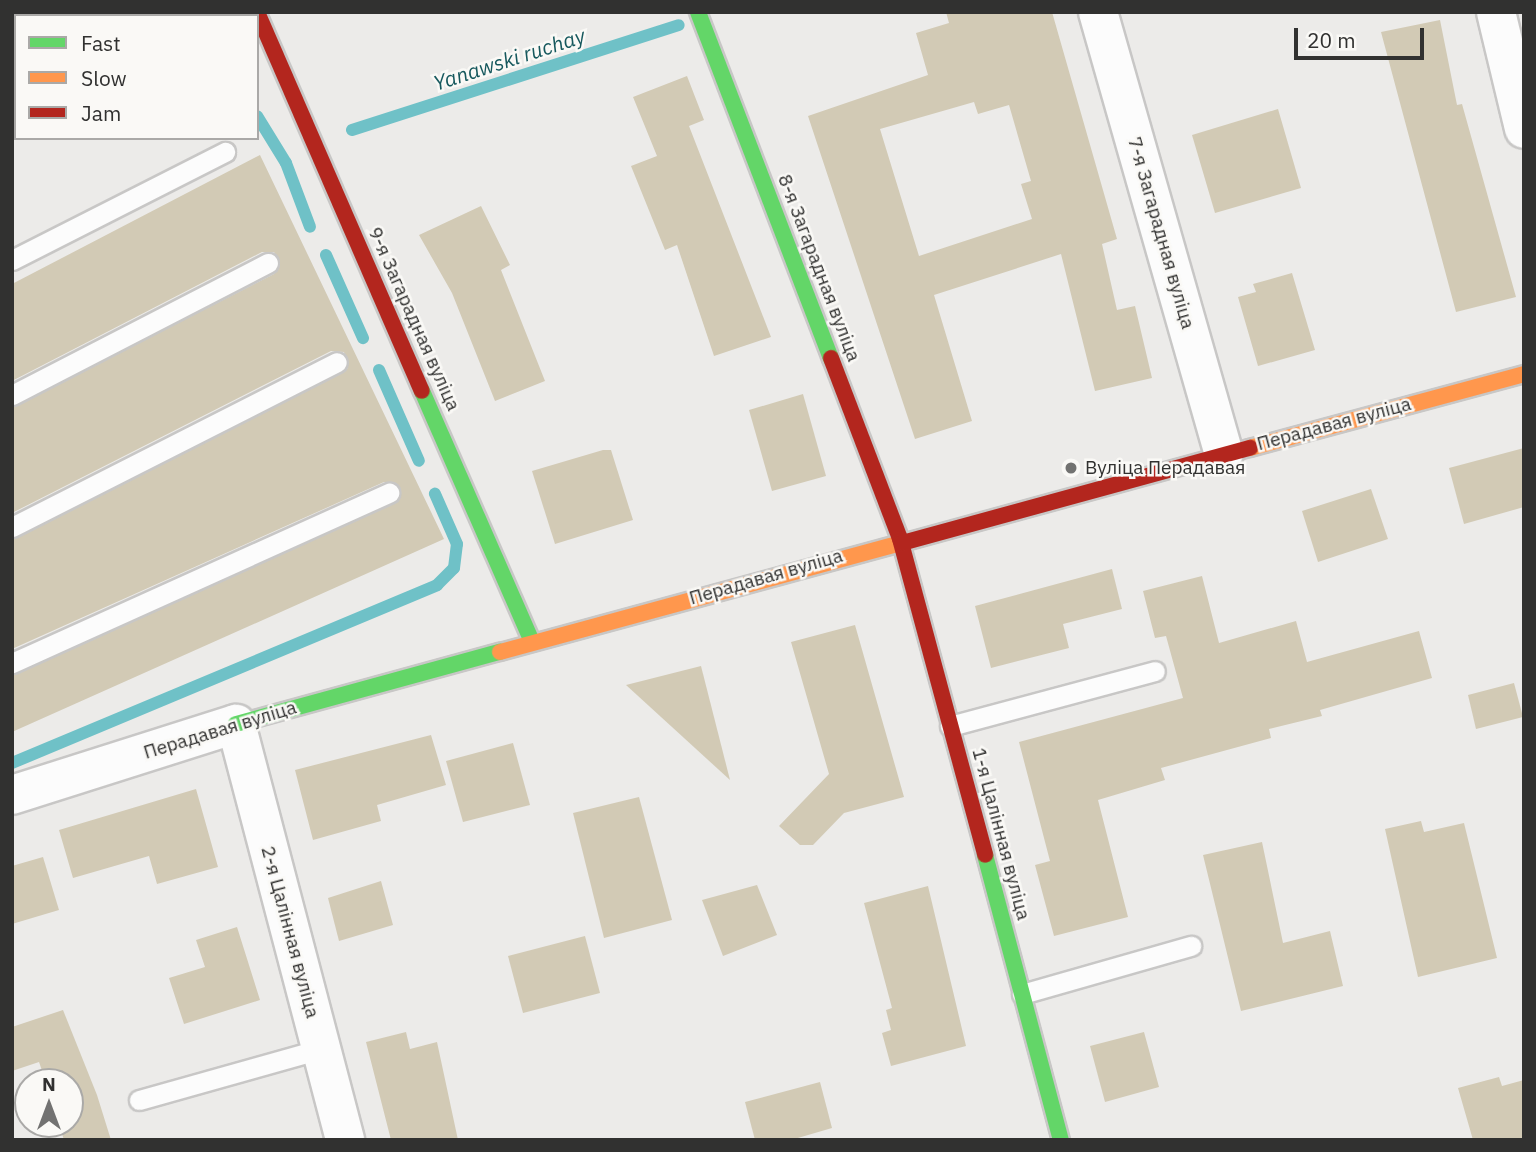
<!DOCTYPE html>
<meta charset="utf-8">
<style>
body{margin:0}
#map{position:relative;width:1536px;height:1152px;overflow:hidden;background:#ecebe9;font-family:"IBM Plex Sans",sans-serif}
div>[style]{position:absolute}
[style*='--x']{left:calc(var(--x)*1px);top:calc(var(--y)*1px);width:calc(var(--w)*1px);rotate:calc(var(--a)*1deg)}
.stream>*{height:12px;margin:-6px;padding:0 6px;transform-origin:6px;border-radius:6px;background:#6fc1c7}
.building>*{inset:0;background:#d2cab5}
.roads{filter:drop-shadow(2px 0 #c8c7c6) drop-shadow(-2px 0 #c8c7c6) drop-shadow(0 2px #c8c7c6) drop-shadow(0 -2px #c8c7c6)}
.lane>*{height:19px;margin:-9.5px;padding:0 9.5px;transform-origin:9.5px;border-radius:9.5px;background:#fcfcfc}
.street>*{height:38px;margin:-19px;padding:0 19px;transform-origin:19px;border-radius:19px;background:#fcfcfc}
.fast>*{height:16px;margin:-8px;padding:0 8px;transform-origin:8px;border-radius:8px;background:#63d668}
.slow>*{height:16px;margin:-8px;padding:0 8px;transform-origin:8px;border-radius:8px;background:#ff974d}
.jam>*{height:16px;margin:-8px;padding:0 8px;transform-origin:8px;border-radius:8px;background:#b3261e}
.dots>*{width:19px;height:19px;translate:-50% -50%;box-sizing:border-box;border:4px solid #faf9f6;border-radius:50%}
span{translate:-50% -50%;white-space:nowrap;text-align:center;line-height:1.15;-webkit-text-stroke:5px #faf9f6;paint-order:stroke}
.street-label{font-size:19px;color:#313130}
.poi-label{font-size:19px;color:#313130}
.left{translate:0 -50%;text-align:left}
.water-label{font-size:21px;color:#16585d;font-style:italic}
.frame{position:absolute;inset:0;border:14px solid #313130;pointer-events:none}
.legend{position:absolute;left:14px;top:14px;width:245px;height:126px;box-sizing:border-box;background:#faf9f6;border:2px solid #aaa9a7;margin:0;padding:9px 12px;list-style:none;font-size:21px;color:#313130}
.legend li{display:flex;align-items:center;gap:14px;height:35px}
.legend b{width:35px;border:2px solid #aaa9a7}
.north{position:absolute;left:14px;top:1068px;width:70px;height:70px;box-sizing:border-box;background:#faf9f6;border:2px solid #aaa9a7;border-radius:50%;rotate:0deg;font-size:19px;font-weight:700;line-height:28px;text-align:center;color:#313130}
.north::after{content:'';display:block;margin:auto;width:24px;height:32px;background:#727271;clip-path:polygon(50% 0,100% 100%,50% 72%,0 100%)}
.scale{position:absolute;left:1294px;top:28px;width:130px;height:32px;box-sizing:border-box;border:4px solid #313130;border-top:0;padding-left:9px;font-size:21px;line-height:24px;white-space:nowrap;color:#313130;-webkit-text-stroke:5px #faf9f6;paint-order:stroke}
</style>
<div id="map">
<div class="stream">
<div style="--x:257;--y:116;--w:55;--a:58.3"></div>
<div style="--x:286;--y:163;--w:68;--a:69.4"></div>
<div style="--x:352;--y:130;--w:343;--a:-17.8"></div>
<div style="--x:326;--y:255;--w:91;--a:66"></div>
<div style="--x:379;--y:370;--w:99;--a:66.3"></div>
<div style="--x:12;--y:763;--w:461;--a:-22.7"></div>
<div style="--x:437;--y:585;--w:24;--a:-45"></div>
<div style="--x:454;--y:568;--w:24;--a:-83"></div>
<div style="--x:457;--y:544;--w:55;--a:-113.7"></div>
</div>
<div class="building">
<div style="clip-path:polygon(evenodd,946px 12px,1052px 12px,1117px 239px,1102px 244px,1117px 310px,1135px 306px,1152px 378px,1095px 391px,1061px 254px,934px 295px,972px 421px,915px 439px,808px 116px,928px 75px,916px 33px,949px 23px,946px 12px,974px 102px,978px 114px,1009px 105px,1031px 181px,1021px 184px,1032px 219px,919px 256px,880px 129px,974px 102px)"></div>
<div style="clip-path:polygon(1440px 20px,1457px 105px,1462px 104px,1516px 297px,1456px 312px,1381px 32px)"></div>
<div style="clip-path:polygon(687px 76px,704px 120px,689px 126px,771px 337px,714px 356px,677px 245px,665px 250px,631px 166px,657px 156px,633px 97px)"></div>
<div style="clip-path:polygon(1278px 109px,1301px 188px,1215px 213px,1192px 135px)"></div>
<div style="clip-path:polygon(260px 155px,444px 539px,12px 732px,12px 675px,399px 500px,397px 484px,384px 482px,12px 649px,12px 539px,348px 368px,344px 352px,331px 351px,12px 513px,12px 407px,274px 274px,280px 263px,274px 252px,262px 252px,12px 381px,12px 284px)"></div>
<div style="clip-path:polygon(481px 206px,510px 265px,501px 270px,545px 381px,495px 401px,452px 293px,419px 235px)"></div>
<div style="clip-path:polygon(1292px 273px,1315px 350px,1258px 366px,1238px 297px,1256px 292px,1253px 284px)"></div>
<div style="clip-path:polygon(803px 394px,826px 476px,772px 491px,749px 410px)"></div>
<div style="clip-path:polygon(1524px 448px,1524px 507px,1464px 524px,1449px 468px)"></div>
<div style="clip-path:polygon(603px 450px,611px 450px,633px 520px,555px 544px,532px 471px)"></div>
<div style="clip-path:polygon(1371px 489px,1388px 539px,1318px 562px,1302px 511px)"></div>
<div style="clip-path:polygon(1112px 569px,1122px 609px,1063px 624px,1069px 648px,991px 668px,975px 606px)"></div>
<div style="clip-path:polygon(1202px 576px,1219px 643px,1296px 621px,1307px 662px,1419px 631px,1432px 678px,1320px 710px,1322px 716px,1269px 729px,1271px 738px,1161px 768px,1165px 780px,1098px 800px,1128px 917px,1054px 936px,1035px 865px,1050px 861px,1019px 742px,1183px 698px,1166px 636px,1155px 638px,1143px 591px)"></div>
<div style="clip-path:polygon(855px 625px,904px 797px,844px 813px,813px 845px,800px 845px,779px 826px,829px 774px,791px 642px)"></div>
<div style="clip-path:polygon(701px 666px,730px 780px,626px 685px)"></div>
<div style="clip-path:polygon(1514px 683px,1523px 717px,1476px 729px,1468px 695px)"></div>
<div style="clip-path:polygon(431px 735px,446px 785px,377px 805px,381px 821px,313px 840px,295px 770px)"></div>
<div style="clip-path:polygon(513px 743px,530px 805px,463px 822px,446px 761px)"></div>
<div style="clip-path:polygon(196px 789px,218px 867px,157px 884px,149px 856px,73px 878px,59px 830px)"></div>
<div style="clip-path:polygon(639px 797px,672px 920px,604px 938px,573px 813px)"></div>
<div style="clip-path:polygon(1421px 821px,1424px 832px,1464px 823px,1497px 958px,1418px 977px,1385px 829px)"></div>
<div style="clip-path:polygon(1262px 842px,1283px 943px,1330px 931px,1343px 986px,1241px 1011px,1203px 855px)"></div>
<div style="clip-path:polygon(43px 857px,59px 910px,12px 924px,12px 866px)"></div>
<div style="clip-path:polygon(381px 881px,393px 925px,339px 941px,328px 898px)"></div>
<div style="clip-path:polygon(757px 885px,777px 935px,723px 956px,702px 900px)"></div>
<div style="clip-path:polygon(928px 886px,966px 1046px,891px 1066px,882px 1033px,891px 1030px,886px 1010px,892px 1008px,864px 903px)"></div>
<div style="clip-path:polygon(237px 927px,260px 1000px,184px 1024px,169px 978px,205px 967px,196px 940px)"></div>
<div style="clip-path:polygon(585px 936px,600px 993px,523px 1013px,508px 956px)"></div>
<div style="clip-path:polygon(63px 1010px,97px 1095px,111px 1140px,64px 1140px,59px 1124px,70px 1124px,70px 1082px,46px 1082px,39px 1062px,12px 1071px,12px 1027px)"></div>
<div style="clip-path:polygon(406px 1032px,410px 1049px,437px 1042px,458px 1140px,391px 1140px,366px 1042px)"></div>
<div style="clip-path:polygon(1144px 1032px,1159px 1087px,1105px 1102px,1090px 1046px)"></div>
<div style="clip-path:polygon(1499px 1077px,1502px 1086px,1524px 1080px,1524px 1140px,1473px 1140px,1458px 1088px)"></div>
<div style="clip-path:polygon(820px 1082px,832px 1128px,791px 1140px,755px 1140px,745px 1102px)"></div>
</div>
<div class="roads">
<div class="lane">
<div style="--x:12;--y:260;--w:239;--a:-26.9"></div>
<div style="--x:12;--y:395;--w:288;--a:-27.3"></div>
<div style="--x:12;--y:527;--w:364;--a:-26.9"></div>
<div style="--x:12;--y:663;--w:414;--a:-24.3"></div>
<div style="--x:950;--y:726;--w:212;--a:-15"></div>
<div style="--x:1022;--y:994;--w:176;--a:-15.9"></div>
<div style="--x:139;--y:1100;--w:189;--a:-15.7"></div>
</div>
<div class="street">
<div style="--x:1098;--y:12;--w:459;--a:74.1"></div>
<div style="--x:1496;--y:12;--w:120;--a:76.5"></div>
<div style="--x:12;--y:795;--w:235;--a:-17.6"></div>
<div style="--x:236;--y:724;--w:430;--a:75.3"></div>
</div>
<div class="fast">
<div style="--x:698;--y:12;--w:371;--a:69"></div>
<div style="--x:422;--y:391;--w:274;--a:66.3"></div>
<div style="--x:236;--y:724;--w:274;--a:-15.3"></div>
<div style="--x:985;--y:855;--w:295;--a:75.1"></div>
</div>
<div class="slow">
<div style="--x:1250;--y:448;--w:284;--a:-15.1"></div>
<div style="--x:500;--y:652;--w:417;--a:-15.2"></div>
</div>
<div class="jam">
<div style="--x:257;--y:12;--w:413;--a:66.5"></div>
<div style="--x:831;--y:358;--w:194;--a:69.1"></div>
<div style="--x:900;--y:539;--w:327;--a:74.9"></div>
<div style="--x:902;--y:543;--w:361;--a:-15.3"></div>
</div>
</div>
<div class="dots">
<div style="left:1071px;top:468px;background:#727271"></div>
</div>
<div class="street-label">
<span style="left:1161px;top:233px;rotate:74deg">7-я Загарадная вуліца</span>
<span style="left:819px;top:268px;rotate:69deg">8-я Загарадная вуліца</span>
<span style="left:414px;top:319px;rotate:66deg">9-я Загарадная вуліца</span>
<span style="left:1334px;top:424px;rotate:-15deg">Перадавая вуліца</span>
<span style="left:766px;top:577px;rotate:-16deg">Перадавая вуліца</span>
<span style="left:220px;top:730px;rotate:-17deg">Перадавая вуліца</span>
<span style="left:1001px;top:834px;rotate:75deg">1-я Цалінная вуліца</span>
<span style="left:290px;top:932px;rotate:75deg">2-я Цалінная вуліца</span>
</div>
<div class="poi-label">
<span class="left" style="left:1085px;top:468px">Вуліца Перадавая</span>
</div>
<div class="water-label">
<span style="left:509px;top:59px;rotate:-18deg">Yanawski ruchay</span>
</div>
<div class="frame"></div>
<ul class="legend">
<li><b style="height:9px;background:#63d668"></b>Fast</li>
<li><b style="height:9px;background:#ff974d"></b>Slow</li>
<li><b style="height:9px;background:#b3261e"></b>Jam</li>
</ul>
<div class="north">N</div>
<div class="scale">20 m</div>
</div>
